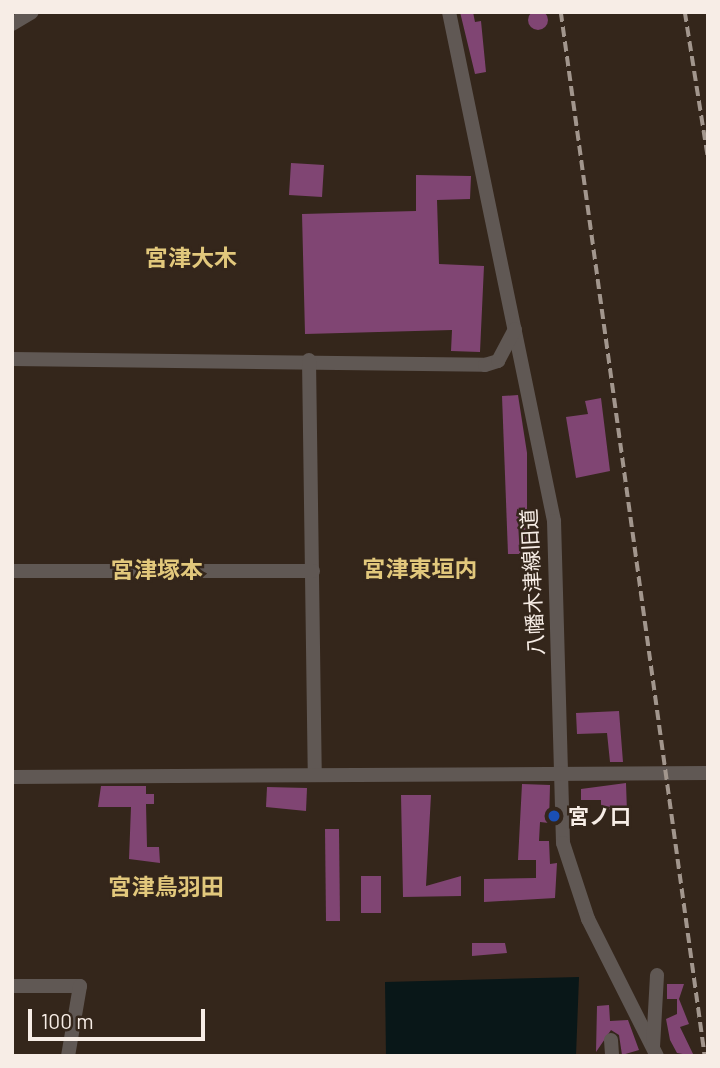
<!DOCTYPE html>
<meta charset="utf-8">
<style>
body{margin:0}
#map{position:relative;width:720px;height:1068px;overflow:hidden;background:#34261b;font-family:Barlow,"Noto Sans JP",sans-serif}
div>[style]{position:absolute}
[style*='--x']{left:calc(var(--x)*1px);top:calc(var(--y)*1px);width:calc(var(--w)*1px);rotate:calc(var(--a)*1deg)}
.water>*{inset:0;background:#091718}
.building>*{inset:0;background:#804573}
.round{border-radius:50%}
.minor>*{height:14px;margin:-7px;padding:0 7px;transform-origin:7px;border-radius:7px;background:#605854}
.rail>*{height:3.5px;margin-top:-1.75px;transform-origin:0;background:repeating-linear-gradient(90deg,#a2968d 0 10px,transparent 0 15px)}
.dots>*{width:19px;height:19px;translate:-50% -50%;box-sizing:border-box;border:4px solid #34261b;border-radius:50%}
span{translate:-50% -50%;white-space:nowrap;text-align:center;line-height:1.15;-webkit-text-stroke:5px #34261b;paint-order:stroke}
.street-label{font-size:21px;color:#f7ede6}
.poi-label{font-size:21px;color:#f7ede6;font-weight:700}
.left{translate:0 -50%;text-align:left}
.neighbourhood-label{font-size:23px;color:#e2c87c;font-weight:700}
.frame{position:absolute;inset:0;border:14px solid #f7ede6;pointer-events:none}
.scale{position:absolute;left:28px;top:1009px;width:177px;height:32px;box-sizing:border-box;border:4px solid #f7ede6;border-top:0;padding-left:9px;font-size:21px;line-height:24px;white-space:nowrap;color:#f7ede6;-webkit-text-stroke:5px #34261b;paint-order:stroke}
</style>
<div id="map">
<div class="water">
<div style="clip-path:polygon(579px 977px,576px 1056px,386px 1056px,385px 982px)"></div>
</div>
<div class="building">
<div class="round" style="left:528px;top:10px;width:20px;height:20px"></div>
<div style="clip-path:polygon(460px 12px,473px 12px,475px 22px,481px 21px,486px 72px,475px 74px)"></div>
<div style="clip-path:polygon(291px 163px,324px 165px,322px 197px,289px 195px)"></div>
<div style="clip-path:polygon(416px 175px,471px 176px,470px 199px,437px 200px,439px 264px,484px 266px,480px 352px,451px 351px,452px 330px,305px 334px,302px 214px,416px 211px)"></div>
<div style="clip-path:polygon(518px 395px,527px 453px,527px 554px,508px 554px,502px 396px)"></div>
<div style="clip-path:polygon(601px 398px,610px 471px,576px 478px,566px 417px,588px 414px,585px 401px)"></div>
<div style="clip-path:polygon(619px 711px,623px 762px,610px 762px,607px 733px,577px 734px,576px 713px)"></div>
<div style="clip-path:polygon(626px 783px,627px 812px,601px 808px,601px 800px,581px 800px,581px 789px)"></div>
<div style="clip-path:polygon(522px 784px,550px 785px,549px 823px,540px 822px,539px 841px,549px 841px,550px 864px,557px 863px,555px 898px,484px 902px,484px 879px,536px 878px,536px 860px,518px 860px)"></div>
<div style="clip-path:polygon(101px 786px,146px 786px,146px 794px,154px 794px,154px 804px,146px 804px,147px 847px,159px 847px,160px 863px,129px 859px,131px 807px,98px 807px)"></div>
<div style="clip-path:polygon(267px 787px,307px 788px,306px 811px,266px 807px)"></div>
<div style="clip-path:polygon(401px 795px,431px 795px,426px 886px,461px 876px,461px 896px,403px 897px)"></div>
<div style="clip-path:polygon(325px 829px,339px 829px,340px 921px,326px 921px)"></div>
<div style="clip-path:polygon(361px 876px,381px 876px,381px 913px,361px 913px)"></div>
<div style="clip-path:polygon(472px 943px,505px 943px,507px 953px,472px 956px)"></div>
<div style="clip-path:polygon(667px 984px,684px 984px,679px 999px,689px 1024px,680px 1027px,694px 1056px,677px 1053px,670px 1040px,666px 1019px,677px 1014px,677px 999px,667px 999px)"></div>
<div style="clip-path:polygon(609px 1005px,610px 1021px,628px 1020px,639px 1050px,622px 1055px,619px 1035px,611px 1030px,596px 1052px,597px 1006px)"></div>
</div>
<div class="minor">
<div style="--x:449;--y:12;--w:520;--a:78.34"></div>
<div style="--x:554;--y:521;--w:322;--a:88.4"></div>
<div style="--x:563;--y:843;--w:80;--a:71.8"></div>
<div style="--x:588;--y:919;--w:153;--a:63.3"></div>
<div style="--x:12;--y:24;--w:23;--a:-31"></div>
<div style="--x:12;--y:359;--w:473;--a:0.7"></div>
<div style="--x:485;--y:365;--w:14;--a:-17"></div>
<div style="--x:498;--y:361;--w:36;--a:-62"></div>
<div style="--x:309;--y:360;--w:414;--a:89.2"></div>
<div style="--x:12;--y:571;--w:301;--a:0"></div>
<div style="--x:12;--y:777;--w:696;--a:-0.33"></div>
<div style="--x:12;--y:986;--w:68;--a:0"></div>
<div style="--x:80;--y:986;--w:71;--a:99.7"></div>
<div style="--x:611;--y:1040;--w:16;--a:86"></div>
<div style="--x:653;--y:1047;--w:72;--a:-86.8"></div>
</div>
<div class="rail">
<div style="--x:561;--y:12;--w:1054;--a:82.15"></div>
<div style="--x:685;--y:12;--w:147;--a:81"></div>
</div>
<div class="dots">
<div style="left:554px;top:816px;background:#1a4fb4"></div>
</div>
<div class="street-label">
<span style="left:532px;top:582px;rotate:-93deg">八幡木津線旧道</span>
</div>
<div class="poi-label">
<span class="left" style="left:568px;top:816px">宮ノ口</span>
</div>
<div class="neighbourhood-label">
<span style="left:191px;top:257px">宮津大木</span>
<span style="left:420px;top:568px">宮津東垣内</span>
<span style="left:157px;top:569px">宮津塚本</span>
<span style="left:166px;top:886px">宮津鳥羽田</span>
</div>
<div class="frame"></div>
<div class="scale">100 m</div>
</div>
